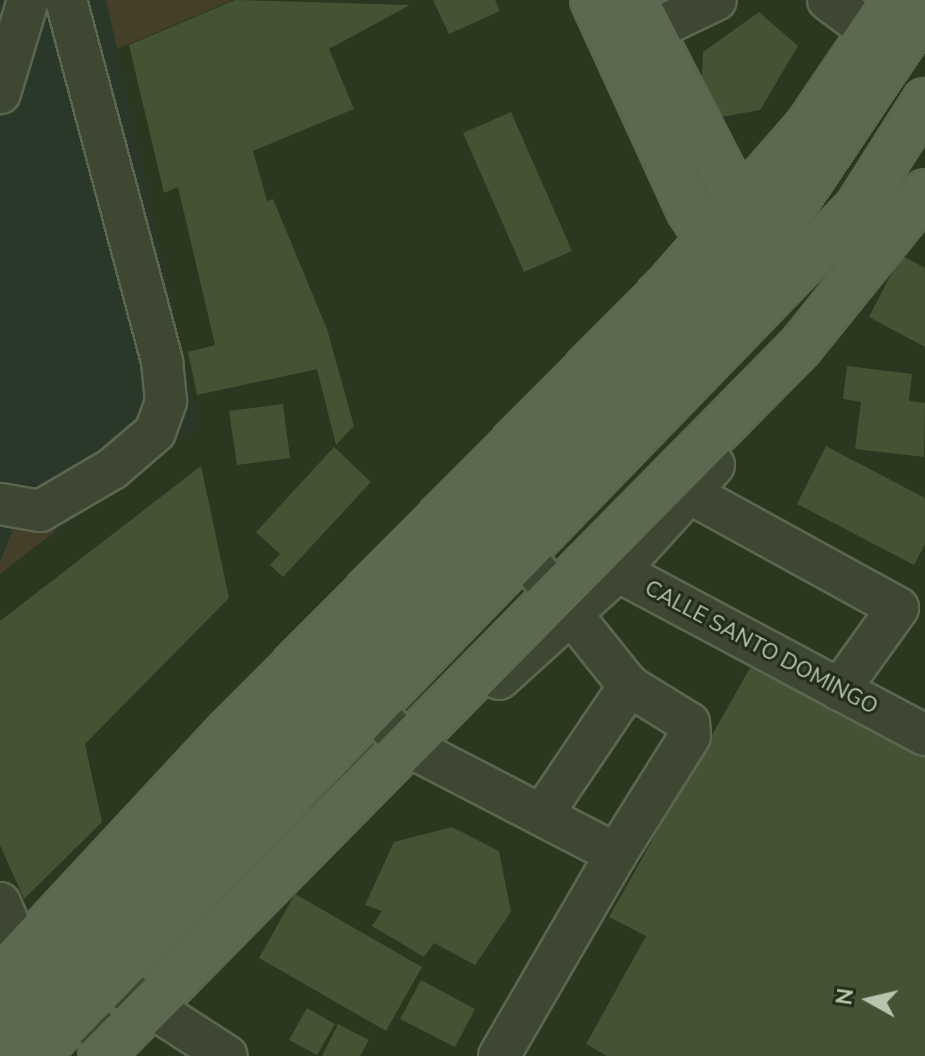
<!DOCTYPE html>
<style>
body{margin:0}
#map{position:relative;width:925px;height:1056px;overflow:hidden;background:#2b371e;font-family:"Nunito Sans",sans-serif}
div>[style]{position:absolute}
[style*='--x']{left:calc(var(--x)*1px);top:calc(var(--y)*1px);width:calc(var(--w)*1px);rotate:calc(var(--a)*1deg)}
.medical>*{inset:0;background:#2a382a}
.green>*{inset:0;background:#443f29}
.building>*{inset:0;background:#455335}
.roads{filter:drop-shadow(2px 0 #5b664f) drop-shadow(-2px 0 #5b664f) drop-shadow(0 2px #5b664f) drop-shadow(0 -2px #5b664f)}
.minor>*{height:40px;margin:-20px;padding:0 20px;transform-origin:20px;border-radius:20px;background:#3d4732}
.major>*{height:44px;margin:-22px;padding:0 22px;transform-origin:22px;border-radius:22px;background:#5c684f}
span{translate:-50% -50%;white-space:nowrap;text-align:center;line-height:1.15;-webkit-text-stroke:6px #222c18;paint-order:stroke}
.street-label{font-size:22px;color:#b8c5ac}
.north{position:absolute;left:829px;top:960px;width:80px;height:80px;-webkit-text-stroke:6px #222c18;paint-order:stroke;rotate:278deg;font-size:22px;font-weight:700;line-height:32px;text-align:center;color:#b8c5ac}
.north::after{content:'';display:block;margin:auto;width:28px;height:36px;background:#b8c5ac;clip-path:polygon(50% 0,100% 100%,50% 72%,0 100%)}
</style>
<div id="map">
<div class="medical">
<div style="clip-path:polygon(0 0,106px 0,199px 425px,0 574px)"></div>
</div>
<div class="green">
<div style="clip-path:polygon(106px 0,233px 0,117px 49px)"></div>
<div style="clip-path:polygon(13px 529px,56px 531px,0 574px,0 562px)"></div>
</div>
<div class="building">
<div style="clip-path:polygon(235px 0,410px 5px,329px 49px,354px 109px,253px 151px,267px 201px,273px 199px,327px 329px,354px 426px,336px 445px,317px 369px,197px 395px,188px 352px,215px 345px,178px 187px,164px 193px,129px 45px)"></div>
<div style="clip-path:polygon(433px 0,495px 0,500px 11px,449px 34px)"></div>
<div style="clip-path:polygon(759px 12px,798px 46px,760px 110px,721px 117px,701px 94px,703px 52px)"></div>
<div style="clip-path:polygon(511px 112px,572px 251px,524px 272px,463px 133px)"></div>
<div style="clip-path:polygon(901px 255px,925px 268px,925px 347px,869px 317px)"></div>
<div style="clip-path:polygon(847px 366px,912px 374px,909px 401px,925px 403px,924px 457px,855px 449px,861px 402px,843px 399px)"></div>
<div style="clip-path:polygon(283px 404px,290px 458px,237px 465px,229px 411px)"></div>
<div style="clip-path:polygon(826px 446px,925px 498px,925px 544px,914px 565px,797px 504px)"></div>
<div style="clip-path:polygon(334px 447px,371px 482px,283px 577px,270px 565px,280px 554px,256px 532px)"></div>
<div style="clip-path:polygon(201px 466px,229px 598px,85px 744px,102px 822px,24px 899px,0 845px,0 621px)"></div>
<div style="clip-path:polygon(750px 668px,925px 756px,925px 1056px,607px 1056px,586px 1044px,646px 936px,609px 917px)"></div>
<div style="clip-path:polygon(452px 827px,499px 851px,511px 912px,475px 965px,434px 943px,424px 957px,372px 926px,382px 911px,365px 905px,394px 842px)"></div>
<div style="clip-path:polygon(295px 894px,422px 967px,386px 1031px,259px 958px)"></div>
<div style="clip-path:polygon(421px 980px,475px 1009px,455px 1047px,400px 1019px)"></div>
<div style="clip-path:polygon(307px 1008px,335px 1024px,317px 1055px,289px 1040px)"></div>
<div style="clip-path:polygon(338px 1024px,369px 1040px,360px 1056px,322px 1056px)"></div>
</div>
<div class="roads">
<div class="minor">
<div style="--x:828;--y:0;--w:57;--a:36.5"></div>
<div style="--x:622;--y:45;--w:104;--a:-25.6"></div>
<div style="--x:0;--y:93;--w:97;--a:-73.2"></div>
<div style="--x:671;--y:483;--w:259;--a:28.8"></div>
<div style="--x:898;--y:608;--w:101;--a:125.7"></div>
<div style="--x:0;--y:504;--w:41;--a:9.9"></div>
<div style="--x:40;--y:511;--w:83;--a:-30.3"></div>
<div style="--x:112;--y:469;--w:57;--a:-40.7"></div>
<div style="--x:155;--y:432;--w:33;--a:-70"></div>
<div style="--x:166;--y:401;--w:40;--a:-95.7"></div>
<div style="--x:162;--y:361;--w:374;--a:-104.9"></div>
<div style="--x:597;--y:560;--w:372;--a:28.1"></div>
<div style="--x:499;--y:679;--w:161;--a:-42.2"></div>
<div style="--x:618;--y:571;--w:143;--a:-47.8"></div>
<div style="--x:372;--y:706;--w:50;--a:49.9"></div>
<div style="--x:404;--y:744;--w:239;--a:27.4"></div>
<div style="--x:616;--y:854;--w:139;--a:-57.9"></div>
<div style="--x:690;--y:736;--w:13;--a:-94"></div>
<div style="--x:689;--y:723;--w:70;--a:-148.3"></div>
<div style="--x:629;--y:686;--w:173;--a:-128.7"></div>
<div style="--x:542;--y:815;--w:156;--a:-56"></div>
<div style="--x:0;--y:903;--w:56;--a:67.1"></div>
<div style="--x:22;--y:955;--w:127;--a:44.7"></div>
<div style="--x:125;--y:990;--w:121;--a:32.9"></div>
<div style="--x:499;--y:1056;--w:233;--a:-59.9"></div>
</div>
<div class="major">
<div style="--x:593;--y:0;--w:231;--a:65.4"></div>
<div style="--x:689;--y:210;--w:63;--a:56.1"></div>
<div style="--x:635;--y:0;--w:259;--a:62.8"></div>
<div style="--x:0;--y:977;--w:335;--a:-47.1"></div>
<div style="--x:228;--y:732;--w:622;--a:-45.39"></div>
<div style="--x:665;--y:289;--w:215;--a:-48.8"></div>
<div style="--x:807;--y:127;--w:153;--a:-55.9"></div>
<div style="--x:0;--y:1037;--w:1138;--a:-46.25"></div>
<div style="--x:787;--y:215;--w:248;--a:-56.2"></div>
<div style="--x:36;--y:1056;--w:1180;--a:-45.93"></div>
<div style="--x:857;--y:208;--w:127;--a:-57.6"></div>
<div style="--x:101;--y:1056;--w:996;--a:-45.41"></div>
<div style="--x:800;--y:347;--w:199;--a:-51.1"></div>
</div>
</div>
<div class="street-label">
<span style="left:761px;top:648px;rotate:28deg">CALLE SANTO DOMINGO</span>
</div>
<div class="north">N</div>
</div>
